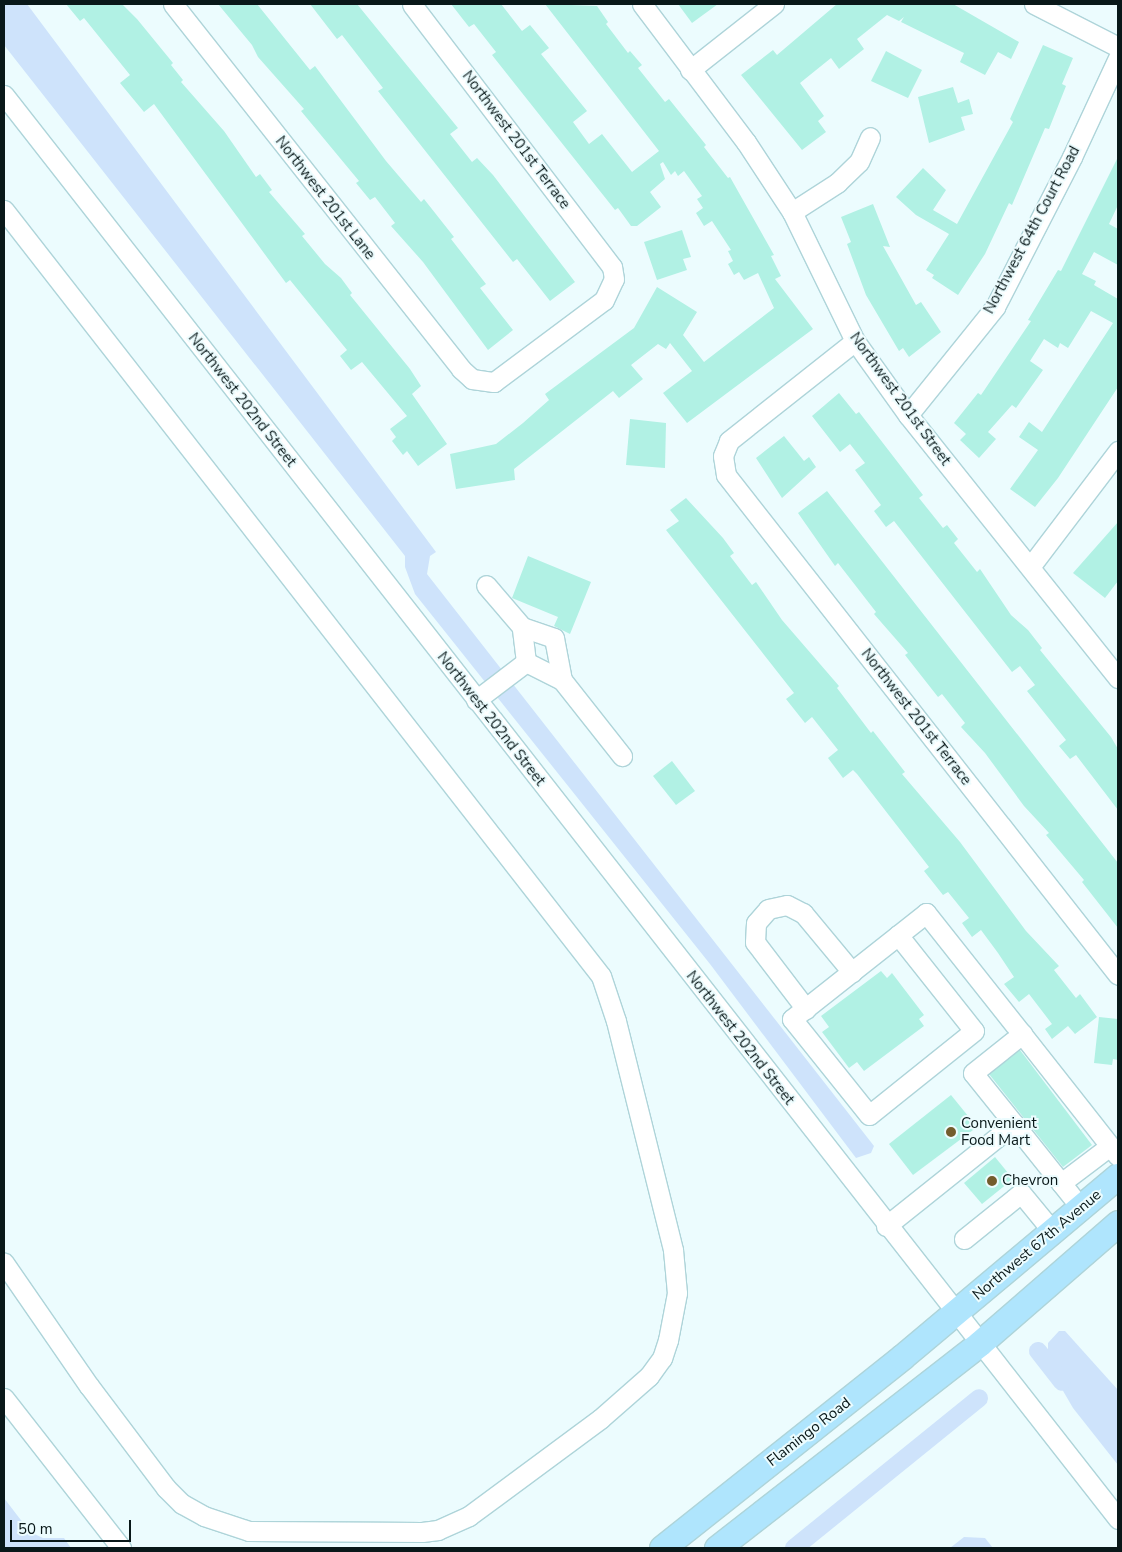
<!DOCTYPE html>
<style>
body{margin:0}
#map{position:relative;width:1122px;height:1552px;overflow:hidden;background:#ecfcfe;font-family:"Nunito Sans",sans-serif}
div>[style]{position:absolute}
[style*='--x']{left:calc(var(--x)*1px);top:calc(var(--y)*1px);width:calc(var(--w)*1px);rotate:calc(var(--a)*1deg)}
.water>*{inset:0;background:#cee3fb}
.canal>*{height:18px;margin:-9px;padding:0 9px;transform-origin:9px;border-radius:9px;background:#cee3fb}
.building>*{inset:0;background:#b1f1e4}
.roads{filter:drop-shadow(1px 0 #aed4d9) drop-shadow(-1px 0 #aed4d9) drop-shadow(0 1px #aed4d9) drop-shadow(0 -1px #aed4d9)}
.minor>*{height:19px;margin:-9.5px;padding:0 9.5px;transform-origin:9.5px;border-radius:9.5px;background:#fff}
.major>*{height:25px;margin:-12.5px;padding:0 12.5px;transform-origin:12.5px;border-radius:12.5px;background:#afe5fd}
.dots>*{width:14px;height:14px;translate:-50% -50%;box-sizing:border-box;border:2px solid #ecfcfe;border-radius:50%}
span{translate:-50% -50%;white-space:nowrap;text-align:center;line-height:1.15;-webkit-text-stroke:4px #ecfcfe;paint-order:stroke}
.street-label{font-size:15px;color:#091819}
.poi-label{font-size:15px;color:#091819}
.left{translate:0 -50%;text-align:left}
.frame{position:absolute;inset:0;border:5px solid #091819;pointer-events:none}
.scale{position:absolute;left:10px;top:1520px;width:121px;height:22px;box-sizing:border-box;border:2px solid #091819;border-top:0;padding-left:6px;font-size:15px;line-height:18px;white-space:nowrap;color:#091819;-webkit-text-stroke:4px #ecfcfe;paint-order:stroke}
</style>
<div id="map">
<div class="water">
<div style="clip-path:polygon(4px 4px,27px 4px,436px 552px,430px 556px,427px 574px,874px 1146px,871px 1153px,856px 1158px,710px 964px,415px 594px,405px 567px,405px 556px,4px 45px)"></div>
<div style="clip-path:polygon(1059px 1331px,1065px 1331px,1118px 1390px,1118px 1465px,1073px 1408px,1048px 1365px,1048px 1343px)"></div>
<div style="clip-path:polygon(4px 1498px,30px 1532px,43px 1538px,64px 1538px,71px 1548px,4px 1548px)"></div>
<div style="clip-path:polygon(964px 1537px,985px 1538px,993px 1548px,950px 1548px)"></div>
</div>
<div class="canal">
<div style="--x:1038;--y:1351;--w:39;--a:52"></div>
<div style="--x:794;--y:1548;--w:238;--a:-39"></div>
</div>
<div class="building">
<div style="clip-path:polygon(66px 4px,122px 4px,137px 19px,173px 63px,171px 65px,183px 80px,181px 82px,224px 131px,256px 177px,260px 174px,272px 190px,269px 192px,305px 234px,302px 236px,325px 264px,341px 278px,352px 293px,350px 295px,410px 369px,421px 386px,412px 394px,447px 444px,418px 466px,407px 451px,403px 455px,392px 441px,396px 437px,390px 429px,407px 416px,362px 362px,351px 370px,340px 356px,347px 350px,290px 280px,286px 283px,154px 104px,144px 112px,120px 83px,130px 75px,84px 18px,80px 21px)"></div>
<div style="clip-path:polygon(218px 4px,257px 4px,310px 70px,315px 66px,386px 161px,421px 202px,424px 199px,454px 237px,451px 239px,486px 284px,480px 288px,513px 330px,488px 350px,423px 262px,391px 226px,395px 223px,375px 197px,370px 200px,356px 183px,359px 181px,301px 111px,304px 109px,258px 57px,252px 45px)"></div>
<div style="clip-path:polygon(310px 4px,357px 4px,458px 128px,450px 134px,472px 162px,477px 158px,493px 175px,575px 282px,550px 301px,517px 259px,513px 262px,378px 91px,383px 88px,342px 35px,337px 39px)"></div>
<div style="clip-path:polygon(451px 4px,501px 4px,522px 31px,530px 25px,549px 48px,541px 54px,587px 111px,573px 122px,589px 144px,602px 134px,632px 172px,659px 151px,545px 4px,597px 6px,608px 22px,606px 24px,628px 53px,630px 51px,642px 65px,638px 68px,665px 102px,669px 99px,706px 145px,704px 147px,728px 178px,730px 177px,774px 255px,771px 256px,781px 276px,775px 279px,813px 329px,687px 423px,663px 393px,692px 371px,670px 343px,666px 349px,658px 344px,631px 365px,643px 379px,619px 398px,613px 391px,514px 469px,515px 480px,456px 489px,450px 454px,496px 444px,523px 423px,549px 400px,545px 394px,634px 328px,657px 287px,697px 312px,683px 335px,704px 362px,774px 308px,758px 273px,744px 280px,739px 272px,734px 275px,728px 264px,733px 261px,728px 251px,731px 250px,712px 221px,704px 226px,696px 213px,703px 208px,697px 199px,702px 196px,684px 171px,678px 176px,675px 171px,671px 175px,663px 162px,660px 164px,665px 179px,650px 192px,661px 207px,637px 226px,631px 226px,618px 208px,615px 210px,492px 55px,496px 52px,474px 24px,469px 27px)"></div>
<div style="clip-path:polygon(678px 4px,718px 4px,692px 23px)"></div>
<div style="clip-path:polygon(837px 4px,953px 4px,1019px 42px,1011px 59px,998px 52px,985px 75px,960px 62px,964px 53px,901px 22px,904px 17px,899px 21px,887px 15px,857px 39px,864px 49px,839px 69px,831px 58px,800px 83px,824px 116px,818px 121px,826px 132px,802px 150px,741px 75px,773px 50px,777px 55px)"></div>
<div style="clip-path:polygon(1043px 45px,1073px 58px,1062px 84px,1066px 86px,1049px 129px,1045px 128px,1012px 205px,1009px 203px,985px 254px,958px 295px,932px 278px,934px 275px,926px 270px,949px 234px,916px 215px,896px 197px,923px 168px,946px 190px,933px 210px,957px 224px,1013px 122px,1010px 119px)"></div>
<div style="clip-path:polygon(886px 51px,922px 70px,908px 98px,871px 81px)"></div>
<div style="clip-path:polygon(953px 87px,958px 103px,969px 99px,973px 114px,961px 117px,965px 130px,929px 143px,918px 97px)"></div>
<div style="clip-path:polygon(1118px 157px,1118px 205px,1109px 224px,1118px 229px,1118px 265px,1094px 252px,1082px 274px,1096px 281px,1094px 285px,1118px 299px,1118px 387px,1058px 478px,1035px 507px,1010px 489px,1038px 450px,1019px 437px,1029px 422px,1042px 432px,1113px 323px,1091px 311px,1068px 348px,1060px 343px,1058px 348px,1044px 339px,1030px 361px,1043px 370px,1016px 408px,1012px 405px,988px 432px,996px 439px,979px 458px,960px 440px,966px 434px,954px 423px,978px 393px,981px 395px,1031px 321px,1028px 320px,1058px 270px,1061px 271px)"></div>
<div style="clip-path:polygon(873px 204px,890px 247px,883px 246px,916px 305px,921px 302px,941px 332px,909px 357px,903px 348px,899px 351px,866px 295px,847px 244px,851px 242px,841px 217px)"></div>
<div style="clip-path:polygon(682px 230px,691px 257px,683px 259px,687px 270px,657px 280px,644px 242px)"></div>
<div style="clip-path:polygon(839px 393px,856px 414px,859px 412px,923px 495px,919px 498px,943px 528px,947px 525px,958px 539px,954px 543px,977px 572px,980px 569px,1011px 615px,1028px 630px,1042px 648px,1040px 650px,1111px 737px,1118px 749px,1118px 810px,1076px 755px,1070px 759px,1059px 746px,1066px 740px,1027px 691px,1035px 685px,1020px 666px,1012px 672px,894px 521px,886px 527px,874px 511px,881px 505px,855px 470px,865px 463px,850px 444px,840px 452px,812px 416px)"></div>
<div style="clip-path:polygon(630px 419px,666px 423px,665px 468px,626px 465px)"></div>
<div style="clip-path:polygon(784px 436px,804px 461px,809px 457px,816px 467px,782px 498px,756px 458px)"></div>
<div style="clip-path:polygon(827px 491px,1118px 863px,1118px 928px,1082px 882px,1084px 880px,1046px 835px,1049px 833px,1024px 806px,985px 753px,961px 727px,965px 723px,942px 694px,938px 697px,905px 655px,908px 653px,874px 614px,876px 612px,838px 563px,835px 566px,798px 513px)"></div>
<div style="clip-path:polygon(686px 498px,723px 538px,734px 553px,730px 556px,752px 585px,756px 582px,782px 620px,839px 686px,837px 688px,871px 733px,873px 731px,905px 772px,902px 774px,960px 842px,1026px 931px,1059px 966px,1054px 970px,1076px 998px,1080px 994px,1097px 1017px,1075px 1034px,1068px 1026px,1052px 1039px,1045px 1029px,1052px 1024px,1029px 994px,1019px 1002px,1004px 984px,1014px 977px,998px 953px,981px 930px,972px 937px,962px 923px,969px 918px,948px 892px,943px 895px,924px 871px,929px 867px,857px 774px,853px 770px,843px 778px,828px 758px,838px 750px,812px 717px,805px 723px,786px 699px,794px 693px,666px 530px,679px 521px,670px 510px)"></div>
<div style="clip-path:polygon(1118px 522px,1118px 581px,1105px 598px,1073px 573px)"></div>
<div style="clip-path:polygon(528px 556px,591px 582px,570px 634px,554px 626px,558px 617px,512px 598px)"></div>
<div style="clip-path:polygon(672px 761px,695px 791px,676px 805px,653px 776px)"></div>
<div style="clip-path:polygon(881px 971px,887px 978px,892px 973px,924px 1015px,919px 1019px,924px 1026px,864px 1071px,857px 1062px,849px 1068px,822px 1032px,829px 1027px,821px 1016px)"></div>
<div style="clip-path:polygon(1099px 1017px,1118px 1019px,1118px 1060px,1113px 1059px,1112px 1065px,1094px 1063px)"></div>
<div style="clip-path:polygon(1020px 1050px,1092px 1145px,1063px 1167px,989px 1074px)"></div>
<div style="clip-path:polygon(951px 1095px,977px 1127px,913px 1175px,889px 1144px)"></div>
<div style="clip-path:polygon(995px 1157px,1013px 1179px,982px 1204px,964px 1183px)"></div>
</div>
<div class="roads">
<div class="minor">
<div style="--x:173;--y:4;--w:465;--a:51.7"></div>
<div style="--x:461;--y:369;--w:15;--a:42"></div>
<div style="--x:472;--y:379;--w:22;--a:8"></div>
<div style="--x:494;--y:382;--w:137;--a:-36.7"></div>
<div style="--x:604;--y:300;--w:23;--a:-65"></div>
<div style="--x:614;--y:279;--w:12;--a:-99"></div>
<div style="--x:612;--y:267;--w:330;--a:-127.3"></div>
<div style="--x:642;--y:4;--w:173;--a:53"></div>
<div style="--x:746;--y:142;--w:84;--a:56.7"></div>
<div style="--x:792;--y:212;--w:144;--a:64"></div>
<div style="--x:855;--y:341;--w:91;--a:54.4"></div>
<div style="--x:908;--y:415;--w:337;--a:51.4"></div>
<div style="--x:1034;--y:4;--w:94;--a:27.1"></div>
<div style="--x:690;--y:70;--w:107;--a:-38.2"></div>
<div style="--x:4;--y:95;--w:1808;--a:51.96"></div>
<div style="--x:4;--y:210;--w:971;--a:52.07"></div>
<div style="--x:601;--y:976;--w:47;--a:71.6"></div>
<div style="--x:616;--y:1021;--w:236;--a:76"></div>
<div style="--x:673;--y:1250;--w:43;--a:84.7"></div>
<div style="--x:677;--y:1293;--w:48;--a:100.8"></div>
<div style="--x:668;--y:1340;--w:19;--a:108"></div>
<div style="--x:662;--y:1358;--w:22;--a:126"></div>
<div style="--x:649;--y:1376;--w:65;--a:138.7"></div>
<div style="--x:600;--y:1419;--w:163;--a:143.5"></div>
<div style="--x:469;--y:1516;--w:34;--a:156"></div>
<div style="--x:438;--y:1530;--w:16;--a:173"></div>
<div style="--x:422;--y:1532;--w:173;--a:-179.7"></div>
<div style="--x:249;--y:1531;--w:47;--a:-161.6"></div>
<div style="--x:204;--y:1516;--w:25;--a:-151"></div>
<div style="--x:182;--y:1504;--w:23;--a:-135"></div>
<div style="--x:166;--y:1488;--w:128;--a:-127"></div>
<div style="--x:89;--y:1386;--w:150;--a:-124.6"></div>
<div style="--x:792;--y:212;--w:54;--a:-32.8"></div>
<div style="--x:837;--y:183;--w:30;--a:-44"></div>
<div style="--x:859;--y:162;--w:27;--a:-66"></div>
<div style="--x:855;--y:341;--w:161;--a:141.6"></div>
<div style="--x:729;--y:441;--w:16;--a:112"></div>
<div style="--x:723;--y:456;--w:19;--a:81"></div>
<div style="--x:726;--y:475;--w:635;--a:51.9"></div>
<div style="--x:908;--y:415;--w:139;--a:-51.1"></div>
<div style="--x:995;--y:307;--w:169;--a:-62.8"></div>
<div style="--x:1072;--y:157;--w:109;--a:-65.1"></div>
<div style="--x:1030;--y:567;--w:146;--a:-52.8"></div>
<div style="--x:522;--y:627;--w:34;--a:19"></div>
<div style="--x:554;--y:638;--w:43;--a:79.2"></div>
<div style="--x:526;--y:662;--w:40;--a:26.6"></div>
<div style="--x:562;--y:680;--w:97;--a:51.7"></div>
<div style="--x:476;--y:700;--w:63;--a:-37.2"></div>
<div style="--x:526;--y:662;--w:35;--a:-97"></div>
<div style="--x:522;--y:627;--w:55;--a:-130.6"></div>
<div style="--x:898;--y:935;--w:122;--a:51.6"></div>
<div style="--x:974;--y:1031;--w:134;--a:141.3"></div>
<div style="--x:869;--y:1115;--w:123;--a:-128.7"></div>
<div style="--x:792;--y:1019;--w:171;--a:-38.3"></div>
<div style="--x:926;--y:913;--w:154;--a:51.6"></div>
<div style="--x:806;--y:1009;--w:84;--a:-127.3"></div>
<div style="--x:755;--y:942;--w:19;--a:-87"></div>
<div style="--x:756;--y:923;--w:18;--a:-49"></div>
<div style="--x:768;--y:909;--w:19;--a:-12"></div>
<div style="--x:787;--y:905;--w:18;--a:27"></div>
<div style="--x:803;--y:913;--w:77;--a:50.3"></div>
<div style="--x:1014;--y:1124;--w:65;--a:-128.8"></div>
<div style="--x:973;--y:1073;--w:63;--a:-38.5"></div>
<div style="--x:1022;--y:1034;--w:155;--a:51.8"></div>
<div style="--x:1061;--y:1183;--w:61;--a:-37.1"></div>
<div style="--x:886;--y:1226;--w:164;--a:-38.6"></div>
<div style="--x:1014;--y:1124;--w:107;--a:51.4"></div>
<div style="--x:964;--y:1239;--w:73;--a:-38.9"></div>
<div style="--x:1021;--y:1193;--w:50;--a:50.6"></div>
<div style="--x:4;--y:1398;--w:190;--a:52"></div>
</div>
<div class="major">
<div style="--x:662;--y:1548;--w:307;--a:-38.5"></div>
<div style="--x:902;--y:1357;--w:282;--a:-40"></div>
<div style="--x:717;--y:1548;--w:333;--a:-37.9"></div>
<div style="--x:980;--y:1343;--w:183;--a:-41"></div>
</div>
</div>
<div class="dots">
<div style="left:951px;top:1132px;background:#735d2d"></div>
<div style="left:992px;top:1181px;background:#735d2d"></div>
</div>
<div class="street-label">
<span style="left:516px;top:140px;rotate:53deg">Northwest 201st Terrace</span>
<span style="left:325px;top:198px;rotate:52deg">Northwest 201st Lane</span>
<span style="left:1032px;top:230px;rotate:-62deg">Northwest 64th Court Road</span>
<span style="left:900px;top:399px;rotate:54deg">Northwest 201st Street</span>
<span style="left:242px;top:400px;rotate:52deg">Northwest 202nd Street</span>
<span style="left:916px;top:717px;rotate:52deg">Northwest 201st Terrace</span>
<span style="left:491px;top:719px;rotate:52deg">Northwest 202nd Street</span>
<span style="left:740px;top:1038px;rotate:52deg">Northwest 202nd Street</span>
<span style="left:1037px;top:1245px;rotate:-40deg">Northwest 67th Avenue</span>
<span style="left:809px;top:1432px;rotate:-38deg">Flamingo Road</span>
</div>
<div class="poi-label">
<span class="left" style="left:961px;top:1132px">Convenient<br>Food Mart</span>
<span class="left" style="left:1002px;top:1181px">Chevron</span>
</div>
<div class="frame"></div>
<div class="scale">50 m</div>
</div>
